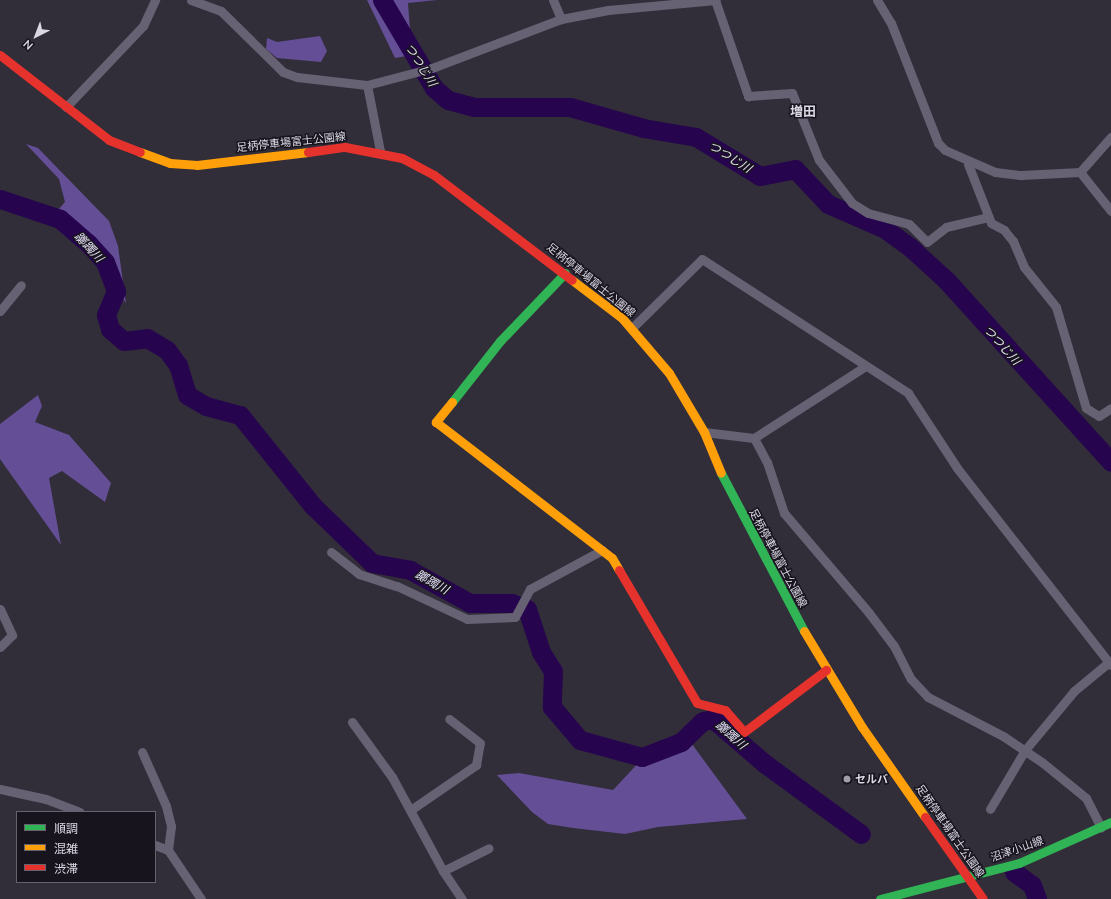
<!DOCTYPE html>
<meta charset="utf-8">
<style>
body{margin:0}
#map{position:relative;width:1111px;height:899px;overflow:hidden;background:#312e3a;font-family:Mulish,"Noto Sans JP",sans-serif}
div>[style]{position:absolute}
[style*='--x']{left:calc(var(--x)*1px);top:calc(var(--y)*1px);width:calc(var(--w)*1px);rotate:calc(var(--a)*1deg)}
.forest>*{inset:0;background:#644e95}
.river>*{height:19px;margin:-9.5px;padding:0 9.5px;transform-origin:9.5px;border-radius:9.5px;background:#27054e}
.street>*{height:9px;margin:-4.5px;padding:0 4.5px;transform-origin:4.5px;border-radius:4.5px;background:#666173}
.fast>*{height:9px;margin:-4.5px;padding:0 4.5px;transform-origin:4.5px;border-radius:4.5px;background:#30b455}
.slow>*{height:9px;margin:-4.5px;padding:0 4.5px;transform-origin:4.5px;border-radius:4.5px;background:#ff9f0a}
.jam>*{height:9px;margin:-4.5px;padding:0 4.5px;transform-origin:4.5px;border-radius:4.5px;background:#e5322d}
.dots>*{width:11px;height:11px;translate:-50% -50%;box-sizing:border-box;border:2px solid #17141d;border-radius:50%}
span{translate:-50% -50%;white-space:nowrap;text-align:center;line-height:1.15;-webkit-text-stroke:3px #17141d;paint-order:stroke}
.street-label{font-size:11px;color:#dbd8e5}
.poi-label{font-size:11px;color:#dbd8e5;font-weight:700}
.left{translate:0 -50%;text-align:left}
.water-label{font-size:12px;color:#e5e0f6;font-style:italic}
.quarter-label{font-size:13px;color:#dbd8e5;font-weight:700}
.legend{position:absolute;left:16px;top:811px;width:140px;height:72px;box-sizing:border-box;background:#17141d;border:1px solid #65626d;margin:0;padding:5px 7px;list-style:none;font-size:12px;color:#dbd8e5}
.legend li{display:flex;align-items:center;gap:8px;height:20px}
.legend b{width:20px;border:1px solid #65626d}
.north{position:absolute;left:16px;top:16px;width:40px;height:40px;-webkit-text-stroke:3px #17141d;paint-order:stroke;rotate:222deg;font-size:11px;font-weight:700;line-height:16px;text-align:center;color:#dbd8e5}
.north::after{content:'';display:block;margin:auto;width:14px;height:18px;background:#dbd8e5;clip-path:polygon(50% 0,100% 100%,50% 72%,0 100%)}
</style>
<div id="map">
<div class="forest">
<div style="clip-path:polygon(367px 0,437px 0,408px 3px,410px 30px,424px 53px,395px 58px)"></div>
<div style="clip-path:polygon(320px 36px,327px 51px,321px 62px,277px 58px,266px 49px,267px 38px,277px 42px)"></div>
<div style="clip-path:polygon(26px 144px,38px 148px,109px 221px,118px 246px,126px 303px,57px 211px,65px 202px,59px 179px)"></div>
<div style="clip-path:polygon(38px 395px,42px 406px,35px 422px,69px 435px,111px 483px,105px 502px,62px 471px,49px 478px,61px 545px,0 459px,0 424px)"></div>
<div style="clip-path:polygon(686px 736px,747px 819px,658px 827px,625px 834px,573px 828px,548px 824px,532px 812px,497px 775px,519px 773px,613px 790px,658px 742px)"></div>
</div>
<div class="river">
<div style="--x:382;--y:0;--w:102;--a:59.4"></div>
<div style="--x:434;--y:88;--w:18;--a:41"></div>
<div style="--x:448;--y:100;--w:27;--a:15"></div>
<div style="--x:474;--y:107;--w:96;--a:0"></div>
<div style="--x:570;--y:107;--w:76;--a:16"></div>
<div style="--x:643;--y:128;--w:54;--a:9.6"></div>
<div style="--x:696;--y:137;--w:75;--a:31.4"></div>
<div style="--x:760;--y:176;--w:36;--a:-11"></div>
<div style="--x:795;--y:169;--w:48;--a:46.7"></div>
<div style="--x:828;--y:204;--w:62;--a:23.7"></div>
<div style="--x:885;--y:229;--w:32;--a:36"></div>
<div style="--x:911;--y:248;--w:49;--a:42.5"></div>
<div style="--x:947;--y:281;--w:244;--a:47.8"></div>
<div style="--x:0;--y:199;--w:63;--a:18.4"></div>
<div style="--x:60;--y:219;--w:37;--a:41"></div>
<div style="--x:88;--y:243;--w:25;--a:48"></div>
<div style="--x:105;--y:262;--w:31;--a:69"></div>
<div style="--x:116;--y:291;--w:26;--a:113"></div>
<div style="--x:106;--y:315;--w:15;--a:74"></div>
<div style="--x:110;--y:329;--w:18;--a:41"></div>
<div style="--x:124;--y:341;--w:23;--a:-7"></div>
<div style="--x:147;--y:338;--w:23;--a:31"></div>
<div style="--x:167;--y:350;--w:19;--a:54"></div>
<div style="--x:178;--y:365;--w:31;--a:73"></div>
<div style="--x:187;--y:395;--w:22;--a:30"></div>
<div style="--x:206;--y:406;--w:35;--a:15"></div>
<div style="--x:240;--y:415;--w:117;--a:51.3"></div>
<div style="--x:313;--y:506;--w:82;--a:44"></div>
<div style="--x:372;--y:563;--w:39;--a:10"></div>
<div style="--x:410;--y:570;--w:68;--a:28.8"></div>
<div style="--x:470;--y:603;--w:42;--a:0"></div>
<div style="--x:512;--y:603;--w:16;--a:22"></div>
<div style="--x:527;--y:609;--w:45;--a:72"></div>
<div style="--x:541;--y:652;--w:22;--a:58"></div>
<div style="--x:553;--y:671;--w:36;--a:92"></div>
<div style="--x:552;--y:707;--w:43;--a:49.7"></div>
<div style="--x:580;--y:740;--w:64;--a:15.3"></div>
<div style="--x:642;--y:757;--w:42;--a:-21"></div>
<div style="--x:681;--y:742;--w:30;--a:-44"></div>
<div style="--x:703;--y:721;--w:10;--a:-11"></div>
<div style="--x:713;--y:719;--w:67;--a:40.8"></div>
<div style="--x:764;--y:763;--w:120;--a:36.2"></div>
<div style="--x:1014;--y:872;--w:22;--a:36"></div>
<div style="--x:1032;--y:885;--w:15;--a:70"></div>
</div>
<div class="street">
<div style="--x:191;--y:0;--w:32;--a:20"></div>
<div style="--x:221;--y:11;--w:87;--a:44.5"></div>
<div style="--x:283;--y:72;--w:15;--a:20"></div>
<div style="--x:297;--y:77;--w:70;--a:6.5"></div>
<div style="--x:553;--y:0;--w:21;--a:67"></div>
<div style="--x:715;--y:0;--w:102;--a:71"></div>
<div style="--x:748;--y:96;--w:44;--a:-3.9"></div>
<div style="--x:792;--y:93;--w:72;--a:68.1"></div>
<div style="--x:819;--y:160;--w:54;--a:52.5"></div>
<div style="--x:852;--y:203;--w:19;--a:32"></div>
<div style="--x:868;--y:213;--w:42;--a:15"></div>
<div style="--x:909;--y:224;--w:25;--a:45"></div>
<div style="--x:927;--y:242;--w:24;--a:-38"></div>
<div style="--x:946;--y:227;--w:43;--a:-13.4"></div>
<div style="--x:877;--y:0;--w:27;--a:59"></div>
<div style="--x:891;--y:23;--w:129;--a:68.6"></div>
<div style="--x:938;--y:143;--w:10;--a:45"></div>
<div style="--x:945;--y:150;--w:55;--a:23.7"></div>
<div style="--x:995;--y:172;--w:26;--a:7"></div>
<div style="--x:1021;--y:175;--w:59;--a:-2.9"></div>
<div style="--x:1080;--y:172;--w:50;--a:51.5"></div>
<div style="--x:66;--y:107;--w:112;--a:-46.5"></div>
<div style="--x:143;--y:26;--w:29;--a:-65"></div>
<div style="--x:380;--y:151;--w:67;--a:-101.1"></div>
<div style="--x:367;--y:85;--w:67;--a:-14.7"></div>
<div style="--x:432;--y:68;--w:138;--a:-20.8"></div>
<div style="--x:561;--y:19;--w:48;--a:-10.8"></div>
<div style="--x:608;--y:10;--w:108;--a:-5.3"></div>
<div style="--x:968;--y:164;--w:63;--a:68.7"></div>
<div style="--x:991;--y:223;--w:15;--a:28"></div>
<div style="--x:1004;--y:230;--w:14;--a:51"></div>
<div style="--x:1013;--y:241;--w:28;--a:67"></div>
<div style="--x:1024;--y:267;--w:51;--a:51.3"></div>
<div style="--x:1056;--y:307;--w:105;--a:73.5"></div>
<div style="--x:1086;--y:408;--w:15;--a:32"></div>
<div style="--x:1099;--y:416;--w:14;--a:-34"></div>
<div style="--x:1080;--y:172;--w:47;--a:-48.5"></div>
<div style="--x:0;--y:311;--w:33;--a:-51"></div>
<div style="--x:632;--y:328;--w:98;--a:-44.6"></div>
<div style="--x:702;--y:259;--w:246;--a:33"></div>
<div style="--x:908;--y:393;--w:90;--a:56.8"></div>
<div style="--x:957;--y:468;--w:250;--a:52"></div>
<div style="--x:704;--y:432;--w:50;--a:6.8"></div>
<div style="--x:754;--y:438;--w:27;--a:62"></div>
<div style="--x:767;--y:462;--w:54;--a:71.6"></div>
<div style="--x:784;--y:513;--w:131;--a:49.6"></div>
<div style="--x:869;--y:613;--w:41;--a:52.9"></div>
<div style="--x:894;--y:646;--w:37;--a:63"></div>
<div style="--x:911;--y:679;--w:25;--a:47"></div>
<div style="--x:928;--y:697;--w:85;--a:27.5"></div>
<div style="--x:1003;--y:736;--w:48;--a:34"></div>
<div style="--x:1043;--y:763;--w:55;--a:39.1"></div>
<div style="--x:1086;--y:798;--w:33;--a:63"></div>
<div style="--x:754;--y:438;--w:131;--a:-32.8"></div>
<div style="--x:331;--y:552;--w:36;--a:38"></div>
<div style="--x:359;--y:574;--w:40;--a:18"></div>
<div style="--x:397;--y:586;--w:77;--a:25.2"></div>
<div style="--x:467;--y:619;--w:48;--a:-2.4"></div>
<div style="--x:515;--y:617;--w:32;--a:-62"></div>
<div style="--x:530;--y:589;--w:82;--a:-28.4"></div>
<div style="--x:0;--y:609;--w:29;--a:65"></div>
<div style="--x:12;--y:635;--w:17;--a:135"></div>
<div style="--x:352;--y:722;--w:68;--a:54"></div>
<div style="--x:392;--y:777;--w:107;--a:61.5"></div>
<div style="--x:443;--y:871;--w:34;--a:56"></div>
<div style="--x:142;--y:752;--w:59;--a:66"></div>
<div style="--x:166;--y:806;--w:21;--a:76"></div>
<div style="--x:171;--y:826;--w:24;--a:97"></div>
<div style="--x:0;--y:789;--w:47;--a:12.3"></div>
<div style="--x:46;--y:799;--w:36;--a:21"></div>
<div style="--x:412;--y:809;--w:78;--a:-34.5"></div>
<div style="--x:476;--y:765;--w:22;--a:-80"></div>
<div style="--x:480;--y:743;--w:39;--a:-142"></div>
<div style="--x:990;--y:809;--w:69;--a:-59.3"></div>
<div style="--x:1025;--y:750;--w:77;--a:-50.3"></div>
<div style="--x:1074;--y:691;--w:45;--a:-39.6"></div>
<div style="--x:155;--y:845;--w:14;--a:21"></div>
<div style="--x:168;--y:850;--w:59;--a:56"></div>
<div style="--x:443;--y:871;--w:51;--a:-26.6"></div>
</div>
<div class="fast">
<div style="--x:452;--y:402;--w:78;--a:-51.8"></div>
<div style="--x:500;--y:341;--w:94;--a:-46.3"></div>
<div style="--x:721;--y:473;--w:178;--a:62.3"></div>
<div style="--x:880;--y:899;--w:144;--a:-14.5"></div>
<div style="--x:1019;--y:863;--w:101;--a:-24"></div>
</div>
<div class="slow">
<div style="--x:140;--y:152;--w:32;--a:20"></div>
<div style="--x:170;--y:163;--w:27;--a:4"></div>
<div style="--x:197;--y:165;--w:112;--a:-6.7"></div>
<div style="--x:572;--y:280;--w:63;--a:37.2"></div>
<div style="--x:622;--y:318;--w:72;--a:49.5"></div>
<div style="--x:669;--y:373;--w:69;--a:59.3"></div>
<div style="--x:704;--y:432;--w:44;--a:67.5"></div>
<div style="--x:452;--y:402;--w:26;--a:129"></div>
<div style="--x:436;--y:422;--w:222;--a:37.7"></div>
<div style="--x:612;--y:558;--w:14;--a:60"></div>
<div style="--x:804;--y:631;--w:112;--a:58.9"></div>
<div style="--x:862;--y:727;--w:110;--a:55"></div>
</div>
<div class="jam">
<div style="--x:0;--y:55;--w:138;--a:37.9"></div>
<div style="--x:109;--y:140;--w:33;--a:21"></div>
<div style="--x:308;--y:152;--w:37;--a:-8"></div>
<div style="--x:345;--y:147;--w:58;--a:10.9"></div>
<div style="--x:402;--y:158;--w:36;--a:28"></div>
<div style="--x:434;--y:175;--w:173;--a:37.3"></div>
<div style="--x:619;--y:570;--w:154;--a:59.6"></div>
<div style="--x:697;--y:703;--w:29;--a:14"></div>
<div style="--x:725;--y:710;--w:29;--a:49"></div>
<div style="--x:744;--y:732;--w:103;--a:-37.1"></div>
<div style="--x:925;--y:817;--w:100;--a:54.7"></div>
</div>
<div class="dots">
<div style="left:847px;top:779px;background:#a09ca9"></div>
</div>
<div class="street-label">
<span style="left:291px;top:142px;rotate:-6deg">足柄停車場富士公園線</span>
<span style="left:591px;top:280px;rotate:39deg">足柄停車場富士公園線</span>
<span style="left:778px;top:558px;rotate:62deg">足柄停車場富士公園線</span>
<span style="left:950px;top:831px;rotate:55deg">足柄停車場富士公園線</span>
<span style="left:1017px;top:849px;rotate:-19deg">沼津小山線</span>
</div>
<div class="poi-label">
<span class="left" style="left:855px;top:779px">セルバ</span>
</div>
<div class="water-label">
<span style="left:421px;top:65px;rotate:58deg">つつじ川</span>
<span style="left:730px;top:157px;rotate:32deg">つつじ川</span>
<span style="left:89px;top:247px;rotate:47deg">躑躅川</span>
<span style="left:1002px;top:345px;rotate:48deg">つつじ川</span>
<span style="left:432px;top:582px;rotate:29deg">躑躅川</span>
<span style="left:731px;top:735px;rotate:41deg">躑躅川</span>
</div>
<div class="quarter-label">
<span style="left:803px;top:111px">増田</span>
</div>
<ul class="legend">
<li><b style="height:5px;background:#30b455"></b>順調</li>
<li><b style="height:5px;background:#ff9f0a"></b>混雑</li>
<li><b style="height:5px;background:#e5322d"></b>渋滞</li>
</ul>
<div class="north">N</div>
</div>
